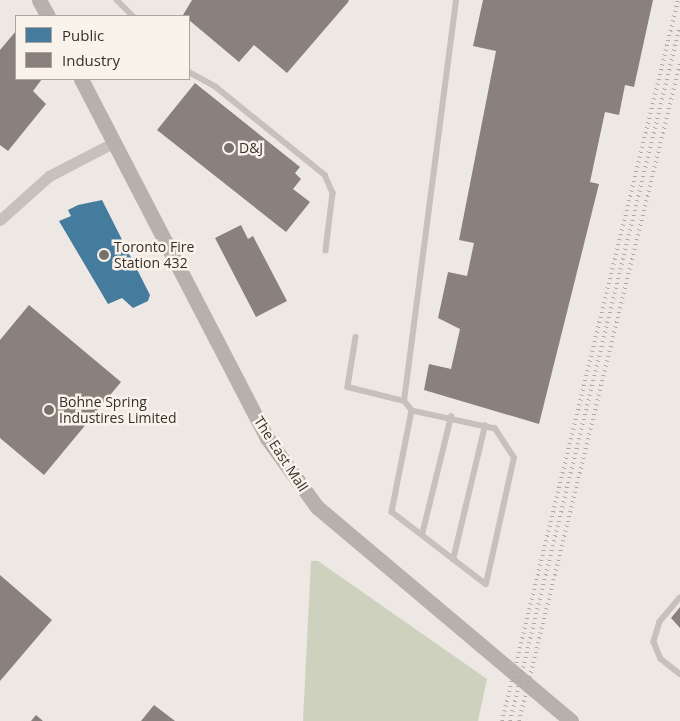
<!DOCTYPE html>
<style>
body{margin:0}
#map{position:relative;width:680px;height:721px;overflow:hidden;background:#ede8e3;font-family:"Open Sans",sans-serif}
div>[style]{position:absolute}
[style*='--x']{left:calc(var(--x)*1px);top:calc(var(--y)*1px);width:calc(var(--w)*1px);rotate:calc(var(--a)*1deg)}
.green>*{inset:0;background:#cdd1be}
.public>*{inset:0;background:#457b9d}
.industry>*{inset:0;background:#8a817c}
.lane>*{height:5.5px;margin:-2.75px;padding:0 2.75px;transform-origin:2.75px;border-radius:2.75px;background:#c6c1bb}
.street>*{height:11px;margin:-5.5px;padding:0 5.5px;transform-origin:5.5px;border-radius:5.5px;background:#c6c1bb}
.secondary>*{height:15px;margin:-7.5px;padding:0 7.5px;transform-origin:7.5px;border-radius:7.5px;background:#b7b1ac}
.rail>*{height:4px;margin-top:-2px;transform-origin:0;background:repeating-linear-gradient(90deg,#aea9a5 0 1px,transparent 0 5px)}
.dots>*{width:14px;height:14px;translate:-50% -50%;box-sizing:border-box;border:2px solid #f9f3eb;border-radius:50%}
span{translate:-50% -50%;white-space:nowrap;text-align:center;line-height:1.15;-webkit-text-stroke:5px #f9f3eb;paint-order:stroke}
.poi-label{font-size:14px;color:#372f2a}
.left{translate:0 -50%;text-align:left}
.street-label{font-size:14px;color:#372f2a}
.legend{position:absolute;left:15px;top:15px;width:175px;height:65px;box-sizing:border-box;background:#f9f3eb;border:1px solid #aba59e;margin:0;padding:6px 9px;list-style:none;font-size:15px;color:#372f2a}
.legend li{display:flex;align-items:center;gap:10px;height:25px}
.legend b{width:25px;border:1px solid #aba59e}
</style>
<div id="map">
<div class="green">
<div style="clip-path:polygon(311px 561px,318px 561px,487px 679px,478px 721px,303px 721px)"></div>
</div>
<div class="public">
<div style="clip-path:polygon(102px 200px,150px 295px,148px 301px,133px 308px,122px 298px,108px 304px,59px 221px,71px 216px,68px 210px,78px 205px)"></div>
</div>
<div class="industry">
<div style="clip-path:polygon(192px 0,348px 0,349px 1px,287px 73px,254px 45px,239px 62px,183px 15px)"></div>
<div style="clip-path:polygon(483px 0,653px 0,634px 87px,625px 85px,619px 115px,605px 112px,590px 182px,599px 184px,539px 424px,424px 390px,429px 364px,451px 369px,460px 329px,438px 318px,448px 272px,467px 276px,474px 243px,459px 240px,496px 51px,473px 46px)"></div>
<div style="clip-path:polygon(16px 31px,16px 79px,42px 79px,33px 91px,46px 104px,8px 151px,0 145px,0 50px)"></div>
<div style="clip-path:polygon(195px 83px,300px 167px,295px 173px,301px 179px,293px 189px,310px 202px,286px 232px,157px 130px)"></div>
<div style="clip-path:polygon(241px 225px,248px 239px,253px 236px,287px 301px,256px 317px,215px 238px)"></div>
<div style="clip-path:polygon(29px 305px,121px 382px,44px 475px,0 438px,0 340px)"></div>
<div style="clip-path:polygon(0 575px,52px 620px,0 681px)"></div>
<div style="clip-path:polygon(680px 607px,680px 628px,671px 618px)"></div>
<div style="clip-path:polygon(154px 705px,175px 721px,141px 721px)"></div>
<div style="clip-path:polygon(36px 715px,43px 721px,31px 721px)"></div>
</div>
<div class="lane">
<div style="--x:117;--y:0;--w:23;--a:45"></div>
<div style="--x:189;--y:72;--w:31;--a:29"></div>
<div style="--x:216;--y:87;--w:140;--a:38.9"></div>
<div style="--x:325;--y:175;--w:20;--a:66"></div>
<div style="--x:333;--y:193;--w:58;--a:96.9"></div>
<div style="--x:356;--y:337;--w:51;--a:99.1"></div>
<div style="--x:348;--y:387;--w:58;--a:14"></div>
<div style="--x:412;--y:411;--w:103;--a:101.2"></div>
<div style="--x:392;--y:512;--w:118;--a:37.5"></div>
<div style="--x:486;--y:584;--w:129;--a:-77.5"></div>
<div style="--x:514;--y:458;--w:35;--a:-123"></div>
<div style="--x:495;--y:429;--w:85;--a:-167.8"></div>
<div style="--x:412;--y:411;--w:13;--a:-129"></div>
<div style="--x:404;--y:401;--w:404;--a:-82.6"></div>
<div style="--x:422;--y:535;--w:122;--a:-76.2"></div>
<div style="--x:453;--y:560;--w:138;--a:-76.6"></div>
<div style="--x:680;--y:598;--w:31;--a:130"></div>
<div style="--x:660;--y:622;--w:21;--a:107"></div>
<div style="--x:654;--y:642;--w:18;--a:68"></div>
<div style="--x:661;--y:659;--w:24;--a:38"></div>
</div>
<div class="street">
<div style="--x:0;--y:220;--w:66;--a:-41.9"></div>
<div style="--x:49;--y:176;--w:72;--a:-27.3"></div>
</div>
<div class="secondary">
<div style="--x:39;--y:0;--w:18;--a:61"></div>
<div style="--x:81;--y:79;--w:404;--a:62.6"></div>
<div style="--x:267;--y:438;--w:85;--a:54.1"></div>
<div style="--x:317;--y:507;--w:332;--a:40.1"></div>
</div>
<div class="rail">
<div style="--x:502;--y:721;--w:742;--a:-76.28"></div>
<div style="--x:510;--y:721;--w:715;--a:-76.26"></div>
<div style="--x:519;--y:721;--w:677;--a:-76.25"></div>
</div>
<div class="dots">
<div style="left:229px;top:148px;background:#77706b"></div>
<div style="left:104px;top:255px;background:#77706b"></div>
<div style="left:49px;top:410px;background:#77706b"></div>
</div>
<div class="poi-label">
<span class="left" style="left:239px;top:148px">D&amp;J</span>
<span class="left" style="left:114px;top:255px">Toronto Fire<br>Station 432</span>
<span class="left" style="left:59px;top:410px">Bohne Spring<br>Industires Limited</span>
</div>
<div class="street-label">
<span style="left:281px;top:454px;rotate:57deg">The East Mall</span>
</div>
<ul class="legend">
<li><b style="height:14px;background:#457b9d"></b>Public</li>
<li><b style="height:14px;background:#8a817c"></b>Industry</li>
</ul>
</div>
